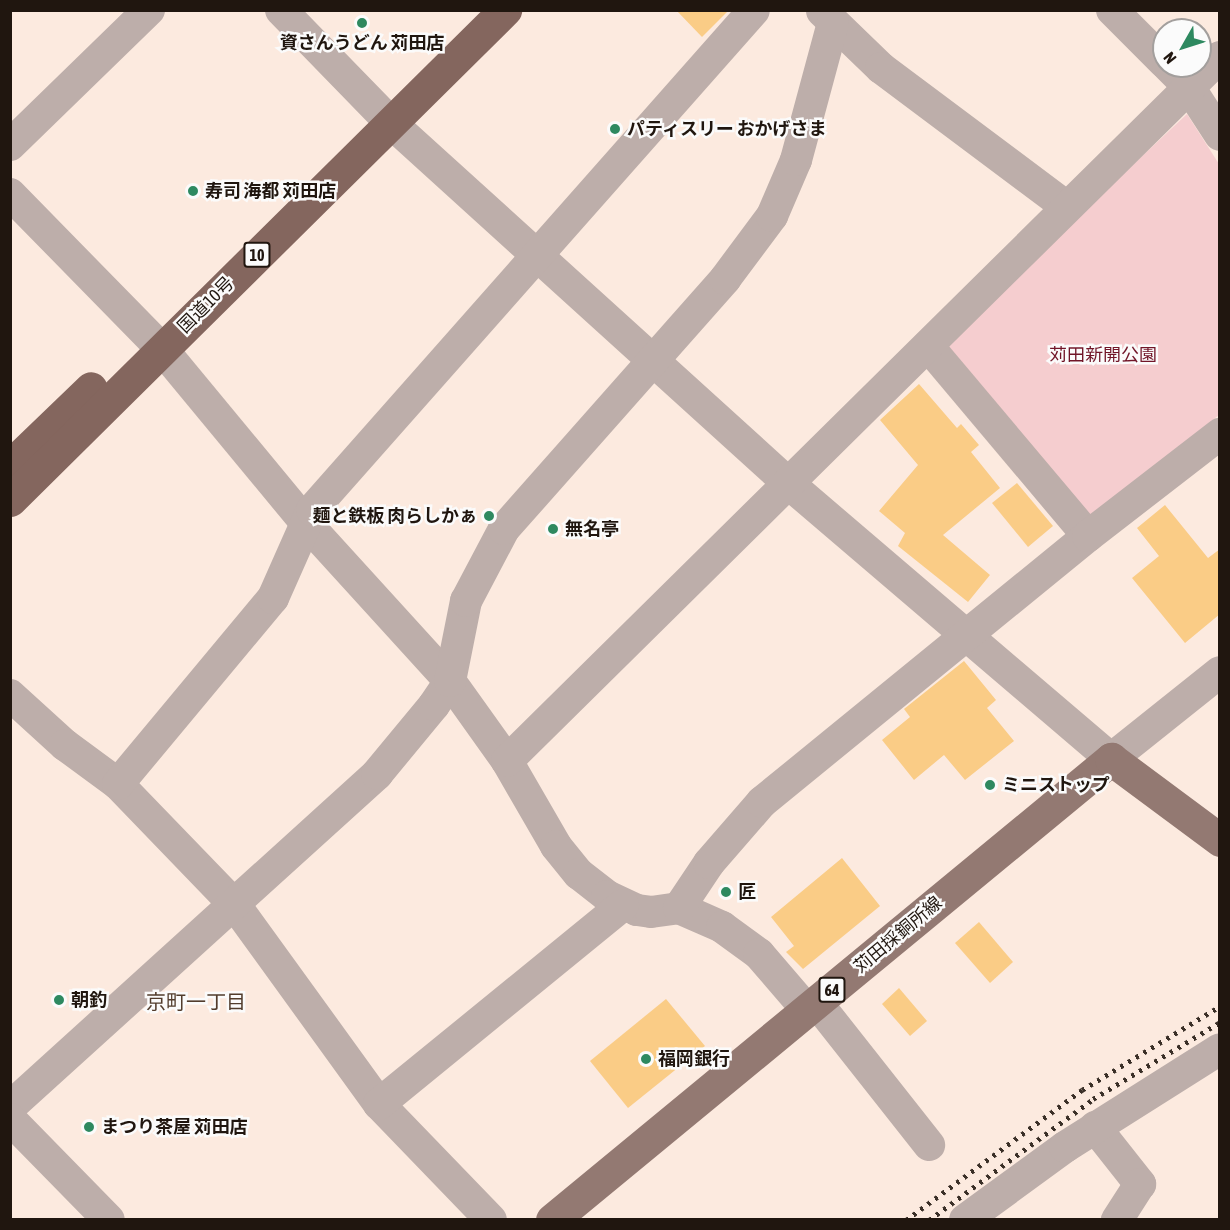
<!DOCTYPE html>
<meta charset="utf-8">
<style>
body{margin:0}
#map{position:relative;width:1230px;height:1230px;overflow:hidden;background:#fceadf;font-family:"Asap Condensed","Noto Sans JP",sans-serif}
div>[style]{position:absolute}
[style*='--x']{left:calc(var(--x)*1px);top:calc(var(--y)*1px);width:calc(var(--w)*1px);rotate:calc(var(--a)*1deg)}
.green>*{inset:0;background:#f5cdcf}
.building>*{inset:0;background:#facc86}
.minor>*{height:32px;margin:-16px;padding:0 16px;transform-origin:16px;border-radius:16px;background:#bdaeaa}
.major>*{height:33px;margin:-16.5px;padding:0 16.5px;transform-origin:16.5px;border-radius:16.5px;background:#937972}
.highway>*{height:33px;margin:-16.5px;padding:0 16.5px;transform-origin:16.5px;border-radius:16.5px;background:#84665e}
.rail>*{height:4.5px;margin-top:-2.25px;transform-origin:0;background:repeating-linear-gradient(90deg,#3a2f27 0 3px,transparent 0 9px)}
.dots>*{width:16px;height:16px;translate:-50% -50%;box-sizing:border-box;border:3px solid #fbfbfb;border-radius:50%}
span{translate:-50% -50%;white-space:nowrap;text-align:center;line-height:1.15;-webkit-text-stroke:5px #fbfbfb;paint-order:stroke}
.shield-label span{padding:2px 4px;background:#fbfbfb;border:2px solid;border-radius:4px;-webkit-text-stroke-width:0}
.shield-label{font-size:16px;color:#20160f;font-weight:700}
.poi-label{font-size:18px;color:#20160f;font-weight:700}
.left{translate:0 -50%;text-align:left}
.right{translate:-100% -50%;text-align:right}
.street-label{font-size:18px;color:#20160f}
.park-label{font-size:18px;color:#711528}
.neighbourhood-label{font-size:20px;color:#523c2c}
.frame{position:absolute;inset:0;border:12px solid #20160f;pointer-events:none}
.north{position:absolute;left:1152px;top:18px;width:60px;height:60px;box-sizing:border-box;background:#fbfbfb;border:2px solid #a39f9d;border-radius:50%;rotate:231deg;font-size:16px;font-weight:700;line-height:24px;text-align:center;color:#20160f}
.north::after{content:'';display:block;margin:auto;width:21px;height:27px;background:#2e8960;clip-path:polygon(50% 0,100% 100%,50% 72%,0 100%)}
</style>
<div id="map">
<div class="green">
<div style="clip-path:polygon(1187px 114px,1219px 164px,1219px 415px,1088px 518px,941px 345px)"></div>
</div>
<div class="building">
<div style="clip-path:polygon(676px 10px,729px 10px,702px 37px)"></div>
<div style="clip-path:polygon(919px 384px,957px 428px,961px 424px,979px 445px,971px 452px,1000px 488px,943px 535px,990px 575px,968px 602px,898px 546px,905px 533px,879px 511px,918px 465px,880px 420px)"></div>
<div style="clip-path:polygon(1017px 483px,1053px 526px,1028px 547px,992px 503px)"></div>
<div style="clip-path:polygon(1165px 505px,1208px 558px,1220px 549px,1220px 614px,1185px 643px,1132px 578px,1159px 556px,1137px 528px)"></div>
<div style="clip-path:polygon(964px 661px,996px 700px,987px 708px,1014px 741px,965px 780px,944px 755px,914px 780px,882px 740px,910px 717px,904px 709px)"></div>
<div style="clip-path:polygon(842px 858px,880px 906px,803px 969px,786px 952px,794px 946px,771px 917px)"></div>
<div style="clip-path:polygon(979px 922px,1013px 962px,990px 983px,955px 943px)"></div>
<div style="clip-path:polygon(899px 988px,927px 1021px,910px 1036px,882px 1004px)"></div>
<div style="clip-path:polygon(666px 999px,705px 1046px,628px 1108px,590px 1061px)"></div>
</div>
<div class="minor">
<div style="--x:281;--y:10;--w:158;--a:45.8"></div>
<div style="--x:391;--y:123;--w:536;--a:42.2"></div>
<div style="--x:788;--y:483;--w:425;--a:40.5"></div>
<div style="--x:1111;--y:759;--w:139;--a:-38.6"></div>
<div style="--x:1112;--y:10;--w:74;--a:45"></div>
<div style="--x:822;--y:11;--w:82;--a:44"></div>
<div style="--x:881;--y:68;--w:232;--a:36.8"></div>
<div style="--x:1168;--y:66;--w:30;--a:45"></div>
<div style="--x:1189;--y:87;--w:57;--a:57.1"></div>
<div style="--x:10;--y:145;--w:194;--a:-44.2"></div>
<div style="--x:10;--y:194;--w:217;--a:45.6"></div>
<div style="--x:162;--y:349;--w:226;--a:50.4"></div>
<div style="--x:306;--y:523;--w:214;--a:47.7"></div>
<div style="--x:450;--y:681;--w:98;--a:54.5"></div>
<div style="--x:507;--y:761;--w:98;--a:60"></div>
<div style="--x:556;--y:846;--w:36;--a:51"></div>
<div style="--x:579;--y:874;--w:36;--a:38"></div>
<div style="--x:607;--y:896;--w:33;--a:25"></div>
<div style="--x:637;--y:910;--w:14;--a:8"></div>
<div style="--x:651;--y:912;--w:28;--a:-8"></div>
<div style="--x:679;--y:908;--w:47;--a:23.8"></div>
<div style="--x:722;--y:927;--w:46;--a:36.1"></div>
<div style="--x:759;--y:954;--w:75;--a:49.3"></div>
<div style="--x:928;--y:346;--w:248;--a:49.9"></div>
<div style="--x:10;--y:695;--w:74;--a:42.3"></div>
<div style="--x:65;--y:745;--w:66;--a:36.3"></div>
<div style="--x:118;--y:784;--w:168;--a:46"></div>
<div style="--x:235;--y:905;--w:246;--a:54.1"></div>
<div style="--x:379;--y:1104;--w:161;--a:46"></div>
<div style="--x:507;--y:761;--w:1002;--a:-44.64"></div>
<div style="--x:118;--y:784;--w:242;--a:-50.2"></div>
<div style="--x:273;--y:598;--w:96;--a:-66.1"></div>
<div style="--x:312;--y:510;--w:667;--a:-48.52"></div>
<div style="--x:679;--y:908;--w:54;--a:-56.3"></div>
<div style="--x:709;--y:863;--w:81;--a:-49"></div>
<div style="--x:762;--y:802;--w:421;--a:-39.2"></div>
<div style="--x:1088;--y:536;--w:167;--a:-37.7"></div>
<div style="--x:817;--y:1003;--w:181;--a:51.7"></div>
<div style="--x:379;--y:1104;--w:315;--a:-39.2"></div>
<div style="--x:10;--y:1107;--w:496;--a:-42.2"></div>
<div style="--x:377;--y:774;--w:89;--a:-50.4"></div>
<div style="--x:434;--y:705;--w:29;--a:-56"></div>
<div style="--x:450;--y:681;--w:82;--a:-78.7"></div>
<div style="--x:466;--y:601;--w:81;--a:-62.2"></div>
<div style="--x:504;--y:529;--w:334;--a:-48.5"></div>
<div style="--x:725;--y:279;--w:79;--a:-53.3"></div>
<div style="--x:772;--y:216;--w:61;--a:-66.8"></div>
<div style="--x:796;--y:160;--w:142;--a:-74.9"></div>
<div style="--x:10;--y:1119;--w:141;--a:45.6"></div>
<div style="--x:1095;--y:1127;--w:73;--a:51.7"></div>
<div style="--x:1140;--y:1184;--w:43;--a:122.6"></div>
<div style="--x:965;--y:1220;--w:124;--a:-36.1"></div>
<div style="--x:1065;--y:1147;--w:183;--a:-32.3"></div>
</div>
<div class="major">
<div style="--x:552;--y:1220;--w:725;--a:-39.51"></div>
<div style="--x:1111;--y:759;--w:136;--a:36.6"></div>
</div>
<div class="highway">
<div style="--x:10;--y:466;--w:112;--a:-43.9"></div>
<div style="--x:10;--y:500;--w:697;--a:-44.71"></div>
</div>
<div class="rail">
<div style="--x:906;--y:1220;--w:219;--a:-36.5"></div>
<div style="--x:1082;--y:1090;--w:162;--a:-31.3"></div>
<div style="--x:929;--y:1220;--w:204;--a:-36.4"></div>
<div style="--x:1093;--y:1099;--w:149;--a:-31.2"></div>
</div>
<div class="dots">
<div style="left:362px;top:23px;background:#2e8960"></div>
<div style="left:615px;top:129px;background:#2e8960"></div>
<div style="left:193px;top:191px;background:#2e8960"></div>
<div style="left:489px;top:516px;background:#2e8960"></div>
<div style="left:553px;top:529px;background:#2e8960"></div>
<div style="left:990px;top:785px;background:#2e8960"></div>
<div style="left:726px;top:892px;background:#2e8960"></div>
<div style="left:59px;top:1000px;background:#2e8960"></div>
<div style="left:646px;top:1059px;background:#2e8960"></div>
<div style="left:89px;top:1127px;background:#2e8960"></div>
</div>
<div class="shield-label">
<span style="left:257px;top:255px">10</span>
<span style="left:832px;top:990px">64</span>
</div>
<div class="poi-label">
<span style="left:362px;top:43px">資さんうどん 苅田店</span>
<span class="left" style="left:627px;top:129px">パティスリー おかげさま</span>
<span class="left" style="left:205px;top:191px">寿司 海都 苅田店</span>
<span class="right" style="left:477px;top:516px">麺と鉄板 肉らしかぁ</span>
<span class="left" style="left:565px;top:529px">無名亭</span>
<span class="left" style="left:1002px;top:785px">ミニストップ</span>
<span class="left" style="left:738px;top:892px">匠</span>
<span class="left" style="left:71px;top:1000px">朝釣</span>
<span class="left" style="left:658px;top:1059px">福岡銀行</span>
<span class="left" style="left:101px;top:1127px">まつり茶屋 苅田店</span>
</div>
<div class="street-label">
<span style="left:206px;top:305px;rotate:-45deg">国道10号</span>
<span style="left:898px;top:935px;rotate:-40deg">苅田採銅所線</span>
</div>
<div class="park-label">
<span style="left:1103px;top:355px">苅田新開公園</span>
</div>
<div class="neighbourhood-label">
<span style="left:196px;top:1001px">京町一丁目</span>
</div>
<div class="frame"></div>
<div class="north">N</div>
</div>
